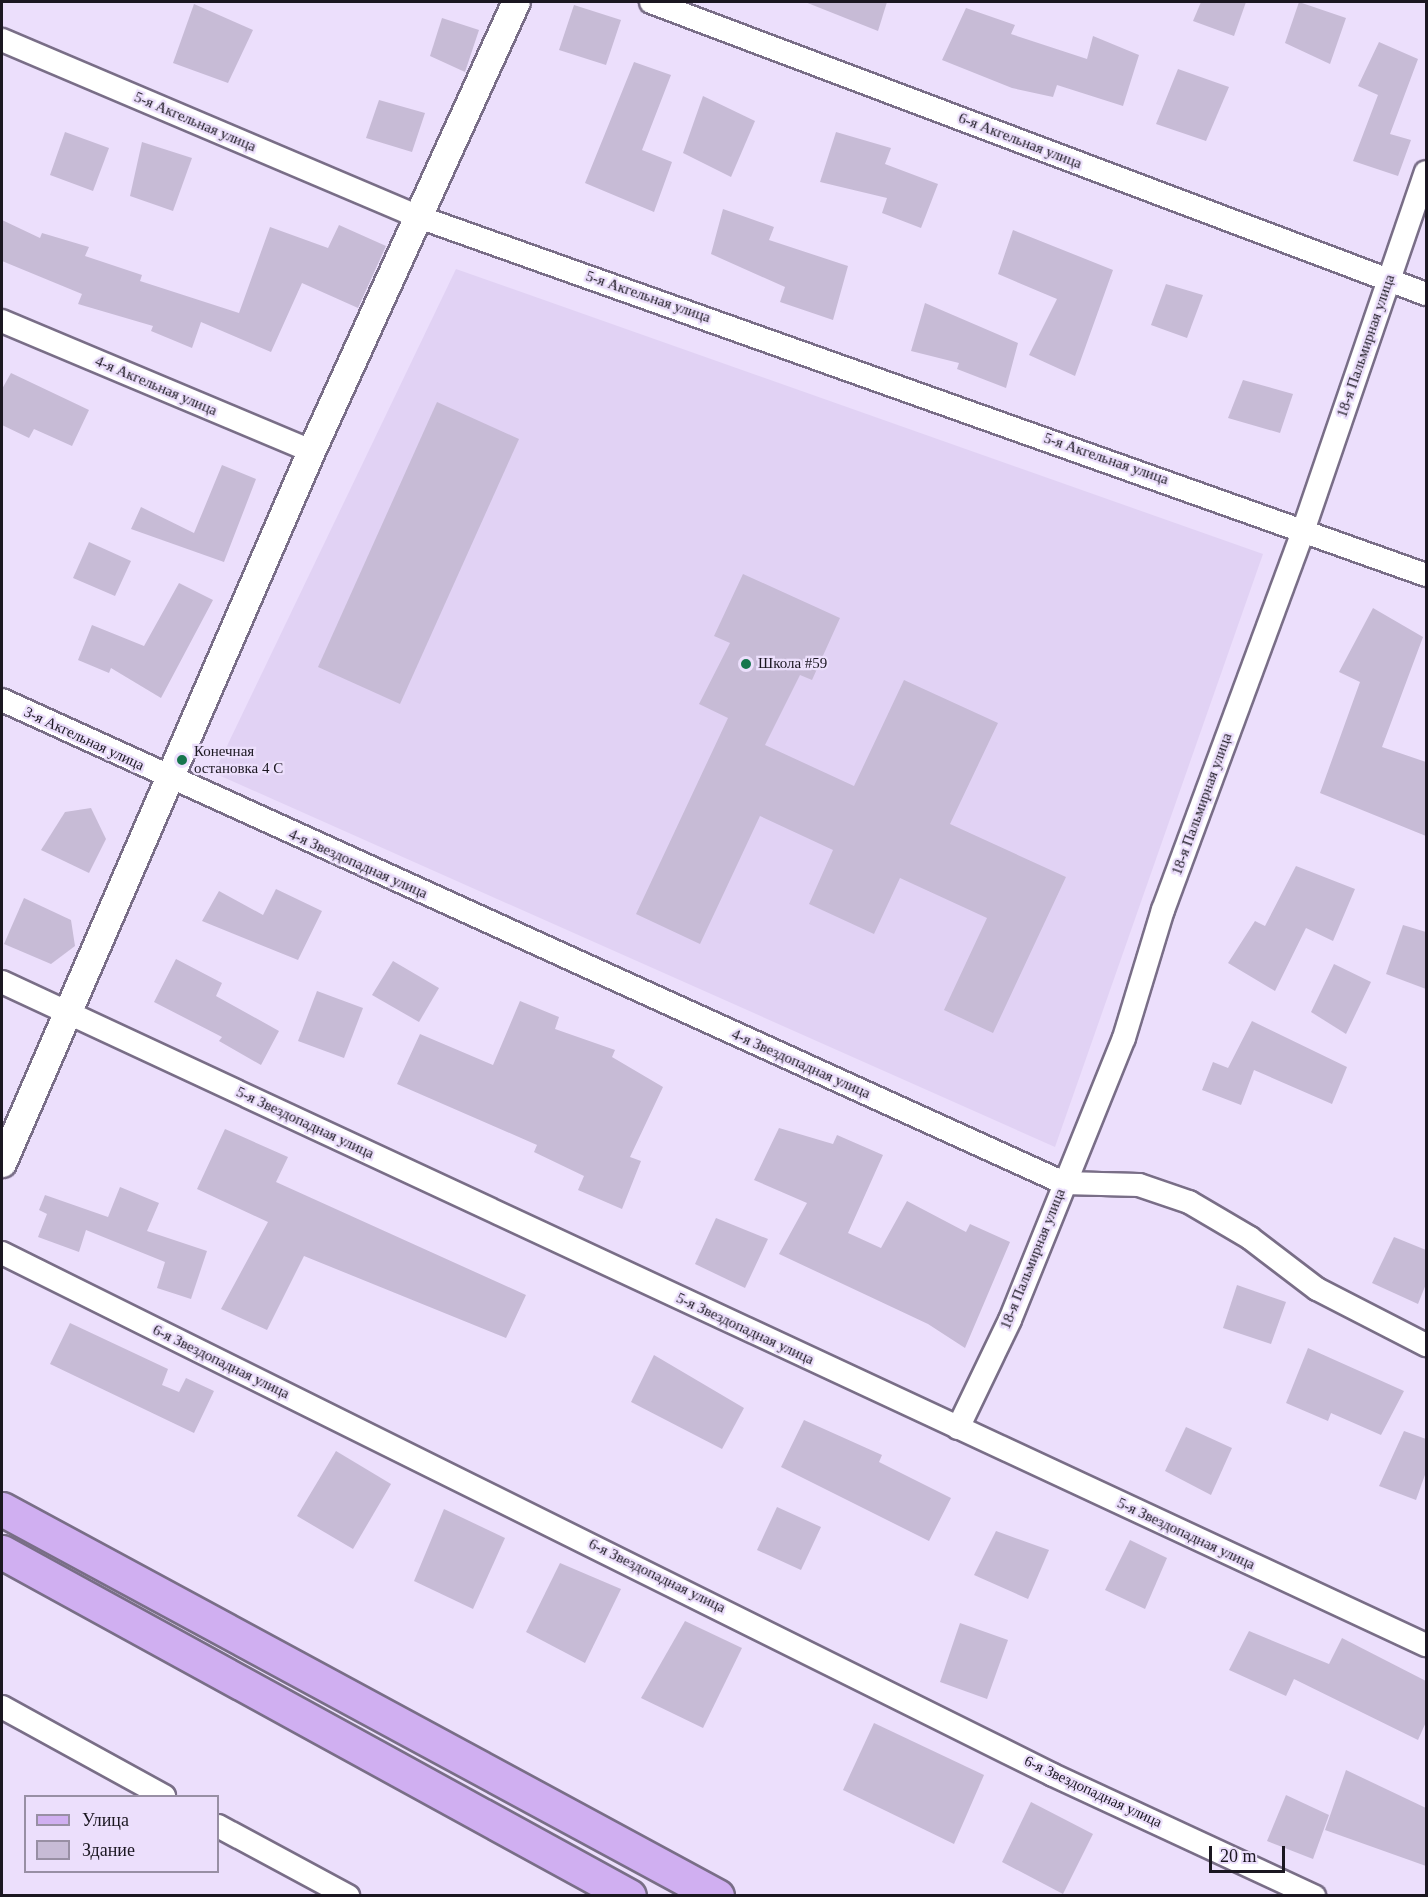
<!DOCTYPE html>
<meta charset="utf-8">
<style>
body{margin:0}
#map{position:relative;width:1428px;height:1897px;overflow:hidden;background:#ecdffc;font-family:"Times New Roman",serif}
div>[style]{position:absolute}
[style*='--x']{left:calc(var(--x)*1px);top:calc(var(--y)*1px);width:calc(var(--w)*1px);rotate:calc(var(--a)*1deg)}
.built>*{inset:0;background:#e1d2f4}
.building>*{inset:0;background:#c7bbd6}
.roads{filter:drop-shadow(2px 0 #796e87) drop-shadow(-2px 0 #796e87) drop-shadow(0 2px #796e87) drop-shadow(0 -2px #796e87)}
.minor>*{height:22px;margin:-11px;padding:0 11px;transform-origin:11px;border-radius:11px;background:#fff}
.tertiary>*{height:27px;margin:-13.5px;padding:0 13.5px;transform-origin:13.5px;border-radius:13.5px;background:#fff}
.primary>*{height:33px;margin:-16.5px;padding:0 16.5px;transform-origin:16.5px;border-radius:16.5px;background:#d0aff1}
.dots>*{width:16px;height:16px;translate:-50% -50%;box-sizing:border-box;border:3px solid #ecdffc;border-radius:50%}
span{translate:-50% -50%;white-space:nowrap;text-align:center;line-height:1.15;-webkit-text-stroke:4.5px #ecdffc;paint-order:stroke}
.street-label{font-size:15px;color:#1b1721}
.poi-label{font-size:15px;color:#1b1721}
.left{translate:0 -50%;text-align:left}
.frame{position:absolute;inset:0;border:3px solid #1b1721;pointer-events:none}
.legend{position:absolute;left:24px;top:1795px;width:195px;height:78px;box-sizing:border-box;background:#ecdffc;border:2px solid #988fa4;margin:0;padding:8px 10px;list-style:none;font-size:18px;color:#1b1721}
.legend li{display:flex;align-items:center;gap:12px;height:30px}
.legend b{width:30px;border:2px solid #988fa4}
.scale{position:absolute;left:1209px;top:1846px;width:76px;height:27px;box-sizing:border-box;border:3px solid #1b1721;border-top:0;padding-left:8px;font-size:18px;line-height:21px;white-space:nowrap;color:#1b1721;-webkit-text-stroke:4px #ecdffc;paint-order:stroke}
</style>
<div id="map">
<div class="built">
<div style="clip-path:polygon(456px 269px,1263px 554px,1055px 1147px,214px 773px)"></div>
</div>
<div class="building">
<div style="clip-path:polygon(805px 2px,887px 2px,878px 31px)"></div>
<div style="clip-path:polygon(1201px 2px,1246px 2px,1234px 36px,1193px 21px)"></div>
<div style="clip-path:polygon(1299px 2px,1346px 18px,1330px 64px,1285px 43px)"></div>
<div style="clip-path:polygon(194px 4px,253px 30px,228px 83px,173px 63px)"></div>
<div style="clip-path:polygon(574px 5px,621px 20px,606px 65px,559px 50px)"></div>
<div style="clip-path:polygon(966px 8px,1015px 25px,1011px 34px,1087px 59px,1093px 36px,1139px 55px,1123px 106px,1057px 85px,1053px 97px,1012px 88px,942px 60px)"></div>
<div style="clip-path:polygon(442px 18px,479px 30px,465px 72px,430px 56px)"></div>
<div style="clip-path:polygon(1379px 42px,1418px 59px,1390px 134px,1411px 140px,1398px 176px,1353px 161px,1378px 95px,1358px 86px)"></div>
<div style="clip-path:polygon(634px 62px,671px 75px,642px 150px,672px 162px,654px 212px,585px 183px)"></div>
<div style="clip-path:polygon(1178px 69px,1229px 87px,1206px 141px,1156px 124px)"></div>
<div style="clip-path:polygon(703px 96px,755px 121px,731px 177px,683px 153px)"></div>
<div style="clip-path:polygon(379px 100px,425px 113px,412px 152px,366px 138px)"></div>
<div style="clip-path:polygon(65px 132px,109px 148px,93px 191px,50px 175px)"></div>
<div style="clip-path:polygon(836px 132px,891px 148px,885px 164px,938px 184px,921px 228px,882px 213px,887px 198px,820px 182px)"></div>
<div style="clip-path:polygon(142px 142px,192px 158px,173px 211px,130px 196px)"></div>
<div style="clip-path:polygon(723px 209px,774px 227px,769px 240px,848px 266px,833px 320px,780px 302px,785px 287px,711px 254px)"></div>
<div style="clip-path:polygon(2px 220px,40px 238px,42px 233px,89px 247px,85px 256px,142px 275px,140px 281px,239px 313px,270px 227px,328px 248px,339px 225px,386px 246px,358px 308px,302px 283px,271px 352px,201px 322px,192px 348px,151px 331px,153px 326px,78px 304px,82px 294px,2px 261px)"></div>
<div style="clip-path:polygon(1013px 230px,1113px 270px,1075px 376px,1029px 355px,1057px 299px,998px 274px)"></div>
<div style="clip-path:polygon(1166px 284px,1203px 295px,1187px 338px,1151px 325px)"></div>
<div style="clip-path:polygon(925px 303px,1018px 343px,1006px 388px,957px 369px,959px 363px,911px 351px)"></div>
<div style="clip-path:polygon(11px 373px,89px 410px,72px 446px,34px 429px,29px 438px,2px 425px,2px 389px)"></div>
<div style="clip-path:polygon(1243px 380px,1293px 394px,1280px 433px,1228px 418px)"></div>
<div style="clip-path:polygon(437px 402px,519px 439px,400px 704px,318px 667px)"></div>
<div style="clip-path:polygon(222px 465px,256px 479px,224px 562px,131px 529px,141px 507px,194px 533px)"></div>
<div style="clip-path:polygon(89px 542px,131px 561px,115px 596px,73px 578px)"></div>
<div style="clip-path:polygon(743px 574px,840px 618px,812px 680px,800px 675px,765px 745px,854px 786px,904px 680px,998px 723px,950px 824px,1066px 877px,993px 1033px,944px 1010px,987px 918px,900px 878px,874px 934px,809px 904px,833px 850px,760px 816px,700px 944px,636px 914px,728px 718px,699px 704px,730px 643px,714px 636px)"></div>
<div style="clip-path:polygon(179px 583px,213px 600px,161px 698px,111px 668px,109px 673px,78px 660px,92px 625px,144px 646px)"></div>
<div style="clip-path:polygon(1373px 608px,1423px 637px,1382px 747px,1426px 762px,1426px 836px,1320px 793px,1360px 682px,1339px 672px)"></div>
<div style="clip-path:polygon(91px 808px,106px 839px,89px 873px,41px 850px,65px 812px)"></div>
<div style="clip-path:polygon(1296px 866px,1355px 889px,1333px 941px,1306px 928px,1275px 991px,1228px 963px,1255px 921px,1265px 926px)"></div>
<div style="clip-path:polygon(276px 889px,322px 911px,298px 960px,202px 921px,219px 891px,263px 915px)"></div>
<div style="clip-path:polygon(24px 898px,71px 920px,75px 946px,51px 964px,4px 944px)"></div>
<div style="clip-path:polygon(1403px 925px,1426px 932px,1426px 989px,1386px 974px)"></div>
<div style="clip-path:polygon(176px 959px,222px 983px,216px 996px,279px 1031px,261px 1065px,219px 1041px,222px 1037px,154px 1002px)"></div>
<div style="clip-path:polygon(393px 961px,439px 988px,419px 1022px,372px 995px)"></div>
<div style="clip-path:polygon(1334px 964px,1371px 982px,1346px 1034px,1311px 1012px)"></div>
<div style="clip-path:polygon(317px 991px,363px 1008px,344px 1058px,298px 1041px)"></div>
<div style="clip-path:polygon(520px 1001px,559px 1017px,555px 1029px,615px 1050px,612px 1057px,663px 1087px,630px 1157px,641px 1161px,622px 1209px,578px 1190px,584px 1176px,534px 1152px,537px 1145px,397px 1084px,420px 1034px,493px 1065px)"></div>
<div style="clip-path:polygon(1252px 1021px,1347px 1067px,1332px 1104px,1254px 1070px,1241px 1105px,1202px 1090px,1213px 1062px,1228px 1068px)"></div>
<div style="clip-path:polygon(779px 1128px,833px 1144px,837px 1135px,883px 1155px,848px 1233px,881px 1248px,907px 1201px,966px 1232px,970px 1224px,1010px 1242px,965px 1348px,928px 1324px,779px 1254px,807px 1203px,754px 1180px)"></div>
<div style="clip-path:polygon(225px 1129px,288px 1157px,276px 1182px,526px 1295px,506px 1338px,304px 1256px,267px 1330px,221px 1309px,268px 1222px,197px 1189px)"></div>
<div style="clip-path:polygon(120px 1187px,159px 1203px,147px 1231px,207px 1251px,191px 1299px,157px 1288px,165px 1262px,86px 1230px,79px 1252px,38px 1237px,47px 1214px,39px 1210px,45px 1195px,108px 1217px)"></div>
<div style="clip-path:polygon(716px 1218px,768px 1239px,745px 1288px,695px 1264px)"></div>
<div style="clip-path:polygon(1394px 1237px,1426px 1250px,1426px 1284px,1418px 1304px,1372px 1283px)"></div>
<div style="clip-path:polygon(1237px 1285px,1286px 1302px,1271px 1344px,1223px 1328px)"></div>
<div style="clip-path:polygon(70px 1323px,168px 1369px,162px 1385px,179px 1392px,186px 1378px,214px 1391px,194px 1433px,50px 1364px)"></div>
<div style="clip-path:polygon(1308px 1348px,1404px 1391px,1381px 1435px,1331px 1413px,1328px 1421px,1286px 1403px)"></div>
<div style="clip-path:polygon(654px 1355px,744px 1408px,722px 1449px,631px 1402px)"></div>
<div style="clip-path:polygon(804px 1420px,882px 1455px,879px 1462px,951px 1498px,929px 1541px,781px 1467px)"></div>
<div style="clip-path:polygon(1186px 1427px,1232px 1448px,1211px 1495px,1165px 1471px)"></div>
<div style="clip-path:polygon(1404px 1431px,1426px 1439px,1426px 1472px,1416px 1500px,1379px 1486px)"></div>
<div style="clip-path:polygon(336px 1451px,391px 1484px,353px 1549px,297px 1516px)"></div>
<div style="clip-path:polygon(777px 1507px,821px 1527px,801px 1570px,757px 1550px)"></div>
<div style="clip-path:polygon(444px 1509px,505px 1538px,473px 1609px,414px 1581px)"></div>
<div style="clip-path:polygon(996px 1531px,1049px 1550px,1028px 1599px,974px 1575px)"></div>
<div style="clip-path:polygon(1130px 1540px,1167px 1558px,1145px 1609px,1105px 1590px)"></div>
<div style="clip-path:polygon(560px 1563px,621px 1589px,585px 1663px,526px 1632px)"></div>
<div style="clip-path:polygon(685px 1621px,742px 1648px,703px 1728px,641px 1698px)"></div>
<div style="clip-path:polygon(960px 1623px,1008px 1640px,987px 1699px,940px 1682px)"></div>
<div style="clip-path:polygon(1249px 1631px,1329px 1664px,1342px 1638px,1426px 1681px,1426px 1722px,1418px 1740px,1294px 1679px,1286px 1696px,1229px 1670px)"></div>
<div style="clip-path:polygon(874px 1723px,984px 1775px,954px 1844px,843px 1790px)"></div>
<div style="clip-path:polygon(1346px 1770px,1426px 1808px,1426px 1866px,1325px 1830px)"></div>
<div style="clip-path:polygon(1286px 1795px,1329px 1815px,1313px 1859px,1267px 1841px)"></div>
<div style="clip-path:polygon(1031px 1802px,1093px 1834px,1063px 1894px,1002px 1862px)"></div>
</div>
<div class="roads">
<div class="minor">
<div style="--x:651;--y:2;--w:828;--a:20.65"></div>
<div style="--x:2;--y:40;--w:453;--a:23"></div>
<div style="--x:419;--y:217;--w:1069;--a:19.57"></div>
<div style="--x:2;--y:321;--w:335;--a:22.8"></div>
<div style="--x:2;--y:700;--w:1167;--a:24.46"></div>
<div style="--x:1064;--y:1183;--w:75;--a:1.5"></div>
<div style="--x:1139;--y:1185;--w:53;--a:18.8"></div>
<div style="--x:1189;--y:1202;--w:71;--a:30.5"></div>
<div style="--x:1250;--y:1238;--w:84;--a:37.3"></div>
<div style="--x:1317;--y:1289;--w:123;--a:27.2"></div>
<div style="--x:2;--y:982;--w:1571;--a:24.97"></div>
<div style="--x:2;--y:1253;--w:1173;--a:26.41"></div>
<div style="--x:1053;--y:1775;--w:288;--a:24.9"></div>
<div style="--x:958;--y:1428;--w:120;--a:-64.3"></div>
<div style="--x:1010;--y:1320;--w:304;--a:-68"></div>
<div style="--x:1124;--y:1038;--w:134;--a:-73.1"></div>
<div style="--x:1163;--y:910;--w:407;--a:-69.7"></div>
<div style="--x:1304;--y:528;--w:376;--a:-71.1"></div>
<div style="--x:2;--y:1707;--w:185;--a:28.8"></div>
<div style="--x:218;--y:1826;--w:148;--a:28.3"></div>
</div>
<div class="tertiary">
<div style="--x:2;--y:1163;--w:776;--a:-66.54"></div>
<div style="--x:311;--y:451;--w:494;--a:-65.5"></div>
</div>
<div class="primary">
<div style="--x:2;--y:1509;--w:813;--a:28.42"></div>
<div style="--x:2;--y:1552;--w:715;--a:28.75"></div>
</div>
</div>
<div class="dots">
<div style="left:746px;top:664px;background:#16764d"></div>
<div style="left:182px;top:760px;background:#16764d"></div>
</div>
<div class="street-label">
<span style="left:195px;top:122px;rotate:23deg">5-я Акгельная улица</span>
<span style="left:1020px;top:141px;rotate:21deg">6-я Акгельная улица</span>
<span style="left:648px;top:297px;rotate:19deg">5-я Акгельная улица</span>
<span style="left:1366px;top:346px;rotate:-71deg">18-я Пальмирная улица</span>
<span style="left:156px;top:386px;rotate:23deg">4-я Акгельная улица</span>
<span style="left:1106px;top:459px;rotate:19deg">5-я Акгельная улица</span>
<span style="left:84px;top:739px;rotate:25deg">3-я Акгельная улица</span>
<span style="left:1202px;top:804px;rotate:-70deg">18-я Пальмирная улица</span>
<span style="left:358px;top:864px;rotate:24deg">4-я Звездопадная улица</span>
<span style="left:801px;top:1064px;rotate:24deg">4-я Звездопадная улица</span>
<span style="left:305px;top:1123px;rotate:25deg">5-я Звездопадная улица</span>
<span style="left:1033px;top:1259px;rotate:-68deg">18-я Пальмирная улица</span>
<span style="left:745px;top:1329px;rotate:25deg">5-я Звездопадная улица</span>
<span style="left:221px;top:1362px;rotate:26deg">6-я Звездопадная улица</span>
<span style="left:1186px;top:1534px;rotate:25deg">5-я Звездопадная улица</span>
<span style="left:657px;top:1576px;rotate:26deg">6-я Звездопадная улица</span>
<span style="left:1093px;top:1792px;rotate:25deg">6-я Звездопадная улица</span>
</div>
<div class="poi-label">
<span class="left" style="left:758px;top:664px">Школа #59</span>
<span class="left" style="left:194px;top:760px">Конечная<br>остановка 4 С</span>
</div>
<div class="frame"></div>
<ul class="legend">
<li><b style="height:8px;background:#d0aff1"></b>Улица</li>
<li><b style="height:16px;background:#c7bbd6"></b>Здание</li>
</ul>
<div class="scale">20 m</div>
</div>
